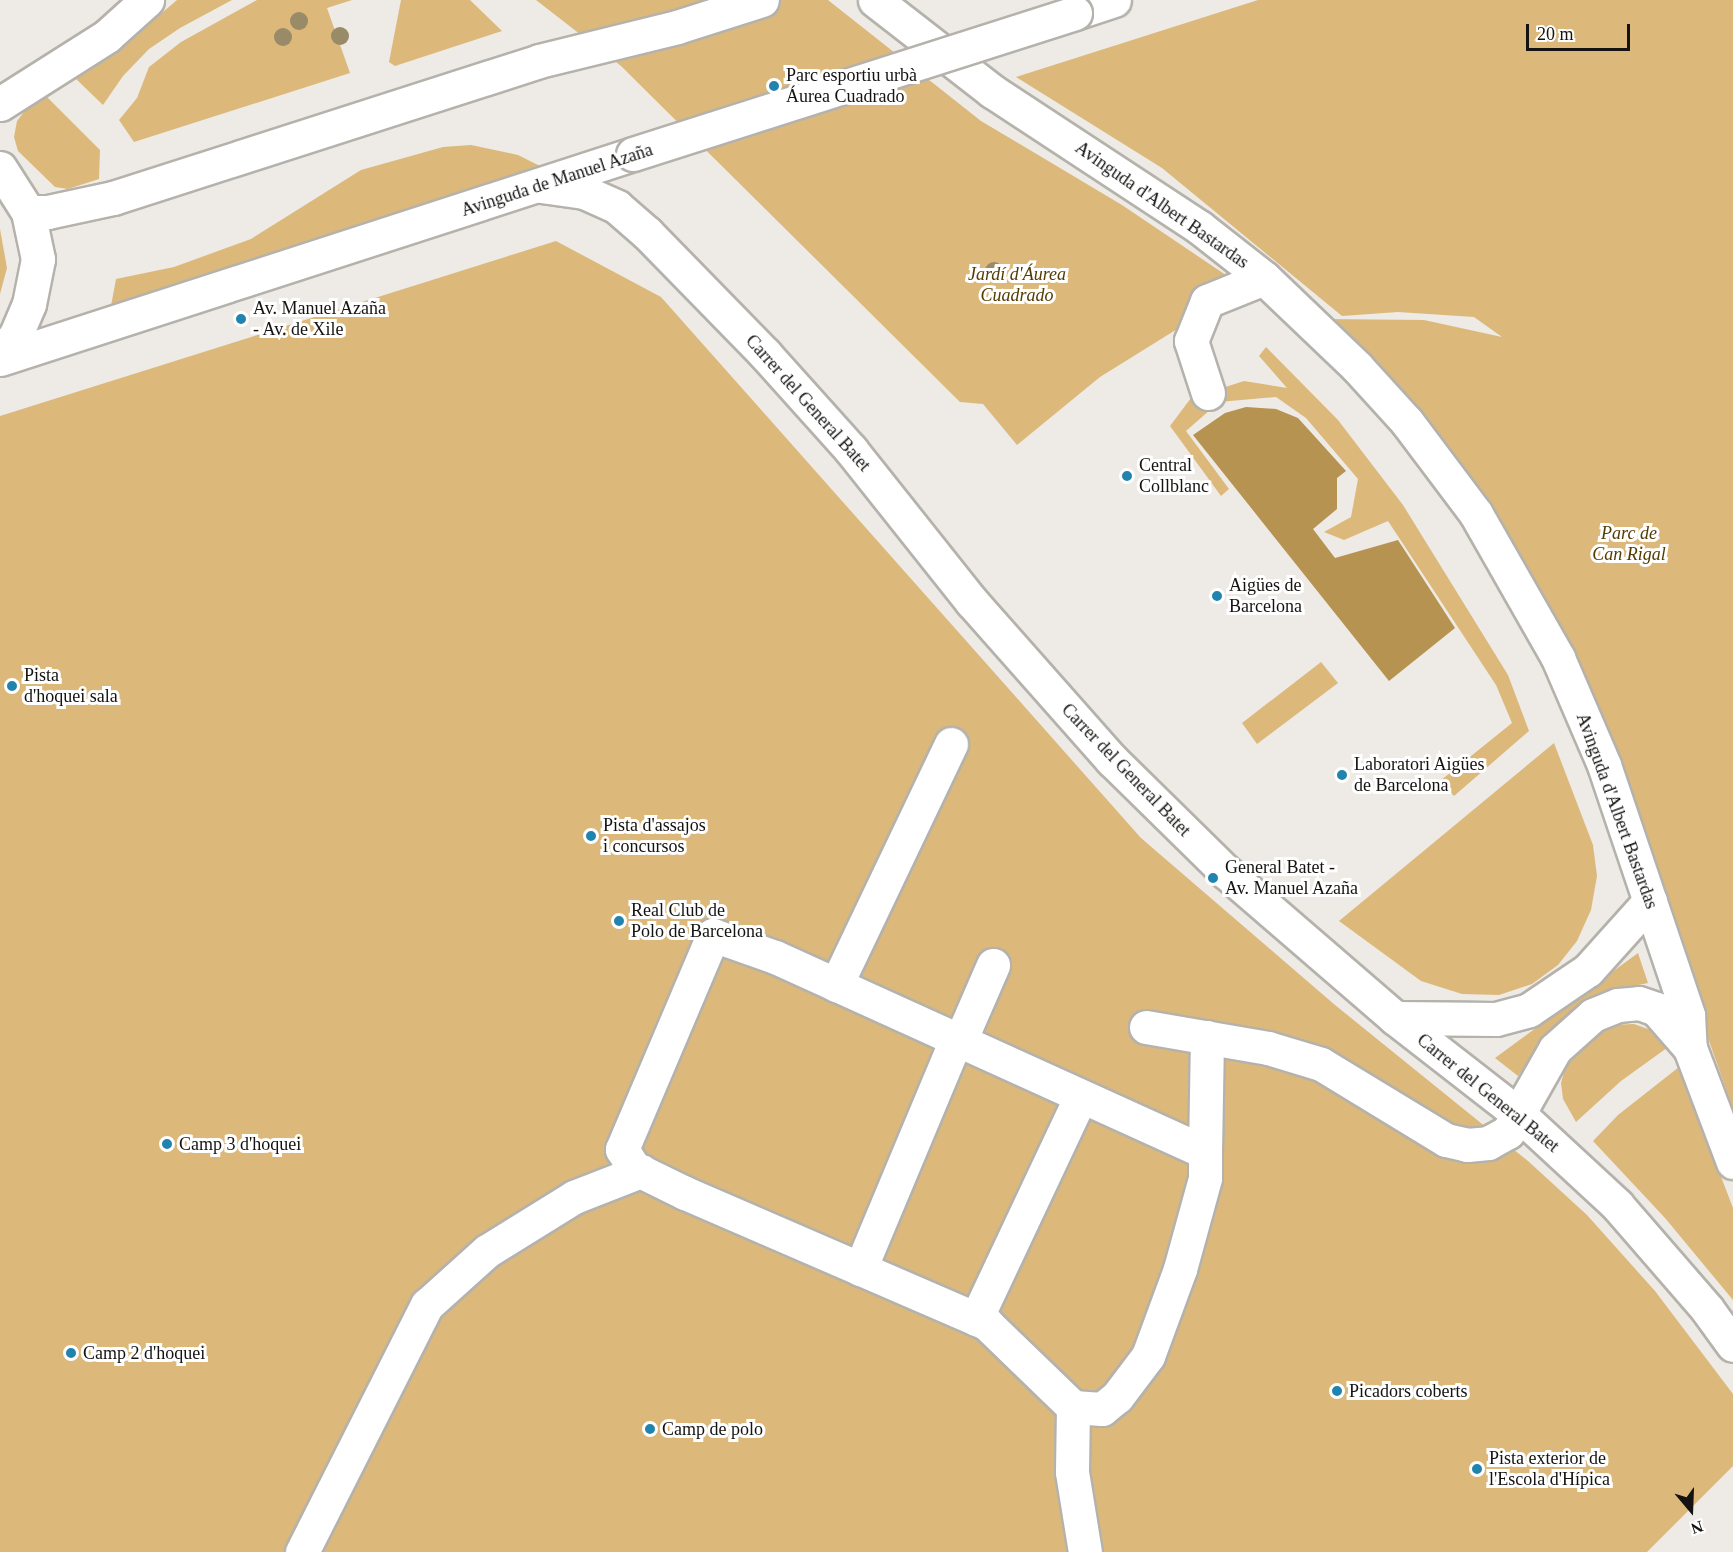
<!DOCTYPE html>
<meta charset="utf-8">
<style>
body{margin:0}
#map{position:relative;width:1733px;height:1552px;overflow:hidden;background:#eeeae5;font-family:"Times New Roman",serif}
div>[style]{position:absolute}
[style*='--x']{left:calc(var(--x)*1px);top:calc(var(--y)*1px);width:calc(var(--w)*1px);rotate:calc(var(--a)*1deg)}
.green>*{inset:0;background:#dcb97a}
.water>*{inset:0;background:#b69351}
.roads{filter:drop-shadow(2px 0 #b5b2ac) drop-shadow(-2px 0 #b5b2ac) drop-shadow(0 2px #b5b2ac) drop-shadow(0 -2px #b5b2ac)}
.minor>*{height:33px;margin:-16.5px;padding:0 16.5px;transform-origin:16.5px;border-radius:16.5px;background:#fff}
.bridges{filter:drop-shadow(2px 0 #b5b2ac) drop-shadow(-2px 0 #b5b2ac) drop-shadow(0 2px #b5b2ac) drop-shadow(0 -2px #b5b2ac)}
.minor-bridge>*{height:33px;margin:-16.5px;padding:0 16.5px;transform-origin:16.5px;border-radius:16.5px;background:#fff}
.trees>*{width:18px;height:18px;margin:-9px;border-radius:50%;background:#998a68}
.dots>*{width:16px;height:16px;translate:-50% -50%;box-sizing:border-box;border:3px solid #fff;border-radius:50%}
span{translate:-50% -50%;white-space:nowrap;text-align:center;line-height:1.15;-webkit-text-stroke:6px #fff;paint-order:stroke}
.poi-label{font-size:18px;color:#141311}
.left{translate:0 -50%;text-align:left}
.street-label{font-size:18px;color:#141311}
.park-label{font-size:18px;color:#543b02;font-style:italic}
.north{position:absolute;left:1661px;top:1480px;width:60px;height:60px;-webkit-text-stroke:4px #fff;paint-order:stroke;rotate:161deg;font-size:16px;font-weight:700;line-height:24px;text-align:center;color:#141311}
.north::after{content:'';display:block;margin:auto;width:21px;height:27px;background:#141311;clip-path:polygon(50% 0,100% 100%,50% 72%,0 100%)}
.scale{position:absolute;left:1526px;top:24px;width:104px;height:27px;box-sizing:border-box;border:3px solid #141311;border-top:0;padding-left:8px;font-size:18px;line-height:21px;white-space:nowrap;color:#141311;-webkit-text-stroke:4px #fff;paint-order:stroke}
</style>
<div id="map">
<div class="green">
<div style="clip-path:polygon(177px 0,232px 0,180px 28px,149px 49px,123px 76px,103px 105px,75px 78px,136px 35px)"></div>
<div style="clip-path:polygon(257px 0,352px 0,327px 8px,350px 73px,134px 142px,119px 120px,137px 98px,149px 67px,181px 42px)"></div>
<div style="clip-path:polygon(401px 0,470px 0,502px 31px,395px 66px,389px 62px)"></div>
<div style="clip-path:polygon(536px 0,828px 0,981px 121px,1122px 205px,1254px 294px,1174px 331px,1100px 377px,1017px 445px,983px 404px,960px 402px,621px 66px)"></div>
<div style="clip-path:polygon(1258px 0,1733px 0,1733px 1109px,1588px 697px,1325px 319px,1424px 320px,1502px 337px,1474px 317px,1398px 312px,1342px 316px,1162px 168px,1016px 77px)"></div>
<div style="clip-path:polygon(45px 95px,100px 150px,99px 179px,68px 189px,55px 187px,18px 151px,14px 137px,17px 121px,27px 108px)"></div>
<div style="clip-path:polygon(471px 145px,518px 155px,544px 168px,111px 306px,116px 279px,174px 267px,251px 239px,361px 170px,443px 147px)"></div>
<div style="clip-path:polygon(0 229px,7px 268px,0 294px)"></div>
<div style="clip-path:polygon(556px 241px,661px 297px,1141px 838px,1335px 1005px,1528px 1161px,1587px 1215px,1655px 1291px,1733px 1394px,1733px 1466px,1647px 1552px,0 1552px,0 416px)"></div>
<div style="clip-path:polygon(1266px 347px,1338px 420px,1403px 505px,1508px 675px,1529px 731px,1454px 796px,1440px 781px,1512px 723px,1496px 685px,1388px 521px,1344px 540px,1324px 532px,1351px 517px,1358px 479px,1306px 418px,1276px 397px,1219px 402px,1186px 431px,1229px 489px,1221px 496px,1170px 426px,1191px 398px,1244px 381px,1287px 388px,1259px 356px)"></div>
<div style="clip-path:polygon(1321px 662px,1338px 683px,1257px 744px,1242px 723px)"></div>
<div style="clip-path:polygon(1554px 743px,1593px 845px,1597px 876px,1591px 910px,1577px 941px,1558px 965px,1532px 984px,1499px 995px,1462px 994px,1421px 981px,1339px 921px)"></div>
<div style="clip-path:polygon(1638px 953px,1648px 983px,1625px 988px,1543px 1040px,1518px 1076px,1495px 1058px)"></div>
<div style="clip-path:polygon(1634px 1024px,1656px 1032px,1671px 1045px,1621px 1081px,1576px 1122px,1563px 1099px,1561px 1083px,1569px 1054px,1587px 1036px,1611px 1025px)"></div>
<div style="clip-path:polygon(1679px 1067px,1733px 1208px,1733px 1300px,1665px 1218px,1593px 1141px,1618px 1115px)"></div>
</div>
<div class="water">
<div style="clip-path:polygon(1246px 407px,1276px 409px,1298px 418px,1346px 471px,1337px 478px,1337px 509px,1313px 529px,1335px 558px,1398px 540px,1455px 628px,1389px 681px,1193px 435px,1225px 413px)"></div>
</div>
<div class="roads">
<div class="minor">
<div style="--x:875;--y:0;--w:148;--a:37.9"></div>
<div style="--x:992;--y:91;--w:248;--a:33.3"></div>
<div style="--x:1199;--y:227;--w:83;--a:38.1"></div>
<div style="--x:1264;--y:278;--w:129;--a:43.7"></div>
<div style="--x:1357;--y:367;--w:74;--a:47.7"></div>
<div style="--x:1407;--y:422;--w:115;--a:53.1"></div>
<div style="--x:1476;--y:514;--w:166;--a:60.3"></div>
<div style="--x:1558;--y:658;--w:116;--a:66.7"></div>
<div style="--x:1604;--y:765;--w:264;--a:71.4"></div>
<div style="--x:1688;--y:1015;--w:33;--a:87"></div>
<div style="--x:1690;--y:1048;--w:122;--a:69.3"></div>
<div style="--x:1075;--y:13;--w:41;--a:-18.4"></div>
<div style="--x:0;--y:104;--w:127;--a:-32.4"></div>
<div style="--x:107;--y:36;--w:54;--a:-42"></div>
<div style="--x:0;--y:168;--w:52;--a:57.5"></div>
<div style="--x:28;--y:212;--w:48;--a:78"></div>
<div style="--x:38;--y:259;--w:46;--a:101.3"></div>
<div style="--x:29;--y:304;--w:34;--a:113"></div>
<div style="--x:16;--y:335;--w:26;--a:129"></div>
<div style="--x:541;--y:186;--w:43;--a:7.9"></div>
<div style="--x:584;--y:192;--w:36;--a:24"></div>
<div style="--x:617;--y:207;--w:40;--a:41"></div>
<div style="--x:647;--y:233;--w:169;--a:45.7"></div>
<div style="--x:765;--y:354;--w:129;--a:48.1"></div>
<div style="--x:851;--y:450;--w:194;--a:51.5"></div>
<div style="--x:972;--y:602;--w:211;--a:48.5"></div>
<div style="--x:1112;--y:760;--w:160;--a:44.5"></div>
<div style="--x:1226;--y:872;--w:223;--a:40.8"></div>
<div style="--x:1395;--y:1018;--w:160;--a:37.9"></div>
<div style="--x:1521;--y:1116;--w:131;--a:42.8"></div>
<div style="--x:1617;--y:1205;--w:138;--a:49.1"></div>
<div style="--x:1707;--y:1309;--w:44;--a:54.2"></div>
<div style="--x:28;--y:212;--w:20;--a:0"></div>
<div style="--x:48;--y:212;--w:66;--a:-12.2"></div>
<div style="--x:113;--y:198;--w:447;--a:-17.8"></div>
<div style="--x:539;--y:61;--w:142;--a:-13.8"></div>
<div style="--x:677;--y:27;--w:89;--a:-17.6"></div>
<div style="--x:0;--y:359;--w:665;--a:-17.94"></div>
<div style="--x:1208;--y:393;--w:55;--a:-108.1"></div>
<div style="--x:1191;--y:341;--w:43;--a:-68.2"></div>
<div style="--x:1207;--y:301;--w:61;--a:-22"></div>
<div style="--x:836;--y:985;--w:267;--a:-64.5"></div>
<div style="--x:1395;--y:1018;--w:101;--a:0.6"></div>
<div style="--x:1496;--y:1019;--w:34;--a:-15"></div>
<div style="--x:1529;--y:1010;--w:71;--a:-34.1"></div>
<div style="--x:1588;--y:970;--w:93;--a:-48.1"></div>
<div style="--x:1146;--y:1027;--w:124;--a:9.8"></div>
<div style="--x:1268;--y:1048;--w:55;--a:16.8"></div>
<div style="--x:1321;--y:1064;--w:146;--a:31.3"></div>
<div style="--x:1446;--y:1140;--w:22;--a:13"></div>
<div style="--x:1467;--y:1145;--w:21;--a:-5"></div>
<div style="--x:1488;--y:1143;--w:23;--a:-29"></div>
<div style="--x:1508;--y:1132;--w:95;--a:-60.5"></div>
<div style="--x:1555;--y:1049;--w:51;--a:-41.8"></div>
<div style="--x:1593;--y:1015;--w:27;--a:-22"></div>
<div style="--x:1618;--y:1005;--w:21;--a:-5"></div>
<div style="--x:1639;--y:1003;--w:18;--a:19"></div>
<div style="--x:1656;--y:1009;--w:52;--a:48.9"></div>
<div style="--x:960;--y:1041;--w:83;--a:-66.5"></div>
<div style="--x:1205;--y:1152;--w:472;--a:-155.6"></div>
<div style="--x:775;--y:957;--w:66;--a:-160.5"></div>
<div style="--x:713;--y:935;--w:233;--a:113"></div>
<div style="--x:622;--y:1149;--w:22;--a:58"></div>
<div style="--x:634;--y:1168;--w:57;--a:26.1"></div>
<div style="--x:685;--y:1193;--w:329;--a:23.4"></div>
<div style="--x:987;--y:1324;--w:120;--a:44"></div>
<div style="--x:1073;--y:1407;--w:29;--a:4"></div>
<div style="--x:1102;--y:1409;--w:19;--a:-39"></div>
<div style="--x:1117;--y:1397;--w:51;--a:-52.9"></div>
<div style="--x:1148;--y:1356;--w:93;--a:-69.8"></div>
<div style="--x:1180;--y:1269;--w:94;--a:-74.6"></div>
<div style="--x:1205;--y:1178;--w:26;--a:-90"></div>
<div style="--x:1205;--y:1152;--w:115;--a:-89"></div>
<div style="--x:860;--y:1269;--w:249;--a:-67.3"></div>
<div style="--x:976;--y:1319;--w:246;--a:-64.8"></div>
<div style="--x:1073;--y:1407;--w:65;--a:90.9"></div>
<div style="--x:1072;--y:1472;--w:81;--a:80.8"></div>
<div style="--x:302;--y:1552;--w:277;--a:-63.2"></div>
<div style="--x:427;--y:1305;--w:81;--a:-42"></div>
<div style="--x:487;--y:1251;--w:102;--a:-31.8"></div>
<div style="--x:574;--y:1197;--w:72;--a:-21.2"></div>
</div>
</div>
<div class="bridges">
<div class="minor-bridge">
<div style="--x:633;--y:154;--w:464;--a:-17.7"></div>
</div>
</div>
<div class="trees">
<div style="left:299px;top:21px"></div>
<div style="left:340px;top:36px"></div>
<div style="left:283px;top:37px"></div>
<div style="left:994px;top:271px"></div>
</div>
<div class="dots">
<div style="left:774px;top:86px;background:#2084ae"></div>
<div style="left:241px;top:319px;background:#2084ae"></div>
<div style="left:1127px;top:476px;background:#2084ae"></div>
<div style="left:1217px;top:596px;background:#2084ae"></div>
<div style="left:12px;top:686px;background:#2084ae"></div>
<div style="left:1342px;top:775px;background:#2084ae"></div>
<div style="left:591px;top:836px;background:#2084ae"></div>
<div style="left:1213px;top:878px;background:#2084ae"></div>
<div style="left:619px;top:921px;background:#2084ae"></div>
<div style="left:167px;top:1144px;background:#2084ae"></div>
<div style="left:71px;top:1353px;background:#2084ae"></div>
<div style="left:1337px;top:1391px;background:#2084ae"></div>
<div style="left:650px;top:1429px;background:#2084ae"></div>
<div style="left:1477px;top:1469px;background:#2084ae"></div>
</div>
<div class="poi-label">
<span class="left" style="left:786px;top:86px">Parc esportiu urbà<br>Áurea Cuadrado</span>
<span class="left" style="left:253px;top:319px">Av. Manuel Azaña<br>- Av. de Xile</span>
<span class="left" style="left:1139px;top:476px">Central<br>Collblanc</span>
<span class="left" style="left:1229px;top:596px">Aigües de<br>Barcelona</span>
<span class="left" style="left:24px;top:686px">Pista<br>d'hoquei sala</span>
<span class="left" style="left:1354px;top:775px">Laboratori Aigües<br>de Barcelona</span>
<span class="left" style="left:603px;top:836px">Pista d'assajos<br>i concursos</span>
<span class="left" style="left:1225px;top:878px">General Batet -<br>Av. Manuel Azaña</span>
<span class="left" style="left:631px;top:921px">Real Club de<br>Polo de Barcelona</span>
<span class="left" style="left:179px;top:1144px">Camp 3 d'hoquei</span>
<span class="left" style="left:83px;top:1353px">Camp 2 d'hoquei</span>
<span class="left" style="left:1349px;top:1391px">Picadors coberts</span>
<span class="left" style="left:662px;top:1429px">Camp de polo</span>
<span class="left" style="left:1489px;top:1469px">Pista exterior de<br>l'Escola d'Hípica</span>
</div>
<div class="street-label">
<span style="left:557px;top:180px;rotate:-18deg">Avinguda de Manuel Azaña</span>
<span style="left:1162px;top:205px;rotate:35deg">Avinguda d'Albert Bastardas</span>
<span style="left:808px;top:403px;rotate:48deg">Carrer del General Batet</span>
<span style="left:1126px;top:770px;rotate:46deg">Carrer del General Batet</span>
<span style="left:1617px;top:811px;rotate:70deg">Avinguda d'Albert Bastardas</span>
<span style="left:1488px;top:1093px;rotate:39deg">Carrer del General Batet</span>
</div>
<div class="park-label">
<span style="left:1017px;top:285px">Jardí d'Áurea<br>Cuadrado</span>
<span style="left:1629px;top:544px">Parc de<br>Can Rigal</span>
</div>
<div class="north">N</div>
<div class="scale">20 m</div>
</div>
